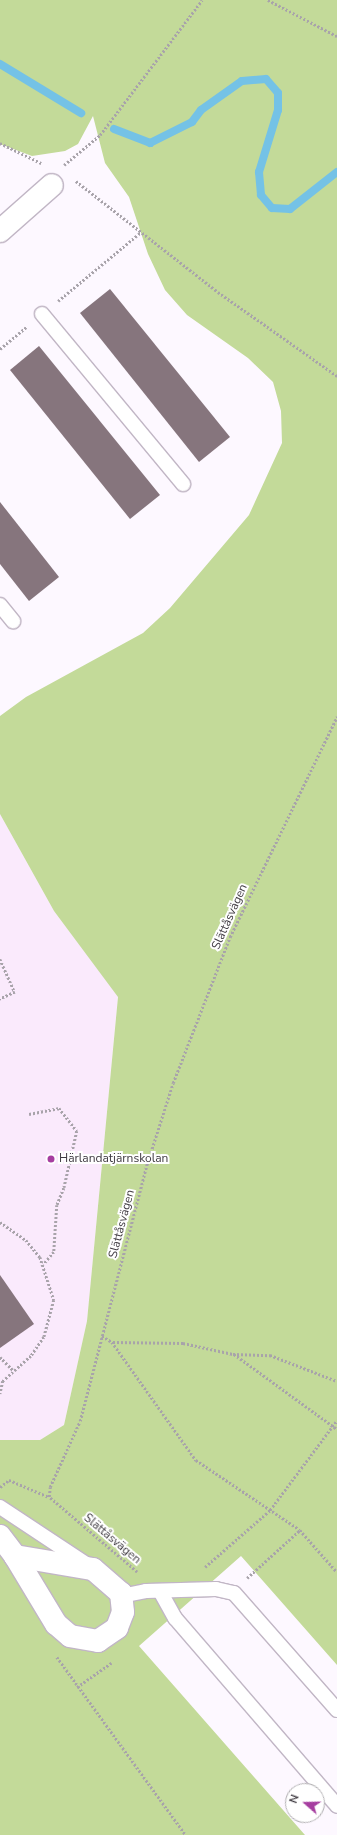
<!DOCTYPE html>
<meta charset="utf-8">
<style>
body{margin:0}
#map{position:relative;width:337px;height:1835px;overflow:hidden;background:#fdf8ff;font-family:"Nunito Sans",sans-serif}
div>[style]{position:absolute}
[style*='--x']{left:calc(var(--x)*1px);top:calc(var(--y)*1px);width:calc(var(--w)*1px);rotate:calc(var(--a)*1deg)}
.education>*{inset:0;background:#faeafc}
.green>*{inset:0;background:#c3da99}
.stream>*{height:8px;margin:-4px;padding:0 4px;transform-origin:4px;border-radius:4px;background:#74c2e6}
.building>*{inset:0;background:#86757d}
.path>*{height:2.5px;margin-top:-1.25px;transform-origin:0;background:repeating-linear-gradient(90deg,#a8a3aa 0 2px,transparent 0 4px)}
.roads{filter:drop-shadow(1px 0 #c1b6c5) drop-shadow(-1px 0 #c1b6c5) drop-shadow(0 1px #c1b6c5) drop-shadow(0 -1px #c1b6c5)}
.service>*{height:14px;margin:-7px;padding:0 7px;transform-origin:7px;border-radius:7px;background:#fff}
.minor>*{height:22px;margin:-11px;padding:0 11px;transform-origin:11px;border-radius:11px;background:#fff}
.dots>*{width:11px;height:11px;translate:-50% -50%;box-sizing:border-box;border:2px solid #fff;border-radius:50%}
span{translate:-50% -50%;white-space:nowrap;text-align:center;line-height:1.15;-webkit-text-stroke:4px #fff;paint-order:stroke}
.street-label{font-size:12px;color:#3f3a41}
.poi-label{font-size:12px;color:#3f3a41}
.left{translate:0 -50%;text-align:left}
.north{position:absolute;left:285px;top:1783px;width:40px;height:40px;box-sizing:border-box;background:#fff;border:1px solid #b2b0b3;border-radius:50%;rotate:290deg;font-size:11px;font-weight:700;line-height:16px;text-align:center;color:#3f3a41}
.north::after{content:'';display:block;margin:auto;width:14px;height:18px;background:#a63ea0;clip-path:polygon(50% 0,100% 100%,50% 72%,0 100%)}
</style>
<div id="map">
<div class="education">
<div style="clip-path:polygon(0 814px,54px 911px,118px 996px,87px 1321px,64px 1425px,40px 1440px,0 1440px)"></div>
</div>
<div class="green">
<div style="clip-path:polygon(0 0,337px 0,337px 1665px,241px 1556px,139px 1646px,305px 1835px,0 1835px,0 1440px,40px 1440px,64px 1425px,87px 1321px,118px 997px,54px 911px,0 814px,0 716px,26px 697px,143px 633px,170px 608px,249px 515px,282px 443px,281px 411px,273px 382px,248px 358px,187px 315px,165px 290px,148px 254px,129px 197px,105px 163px,93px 116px,78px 144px,65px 151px,32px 156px,0 144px)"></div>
</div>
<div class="stream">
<div style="--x:0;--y:64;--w:95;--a:31.2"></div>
<div style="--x:114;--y:129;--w:39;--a:21"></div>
<div style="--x:150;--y:143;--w:47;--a:-26.6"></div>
<div style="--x:192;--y:122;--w:15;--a:-53"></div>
<div style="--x:201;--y:110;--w:50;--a:-35.3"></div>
<div style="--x:242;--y:81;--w:24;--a:-5"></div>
<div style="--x:266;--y:79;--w:18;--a:49"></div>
<div style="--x:278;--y:93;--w:17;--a:90"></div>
<div style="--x:278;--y:110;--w:65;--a:107"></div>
<div style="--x:259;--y:172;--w:23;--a:85"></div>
<div style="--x:261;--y:195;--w:17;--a:50"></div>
<div style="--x:272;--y:208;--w:18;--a:3"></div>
<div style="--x:290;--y:209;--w:60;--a:-38.2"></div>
</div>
<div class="building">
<div style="clip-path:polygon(110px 289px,230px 437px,199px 462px,80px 313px)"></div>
<div style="clip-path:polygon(39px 346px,160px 495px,130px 519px,10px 370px)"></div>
<div style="clip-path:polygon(0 502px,59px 577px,29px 601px,0 564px)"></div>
<div style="clip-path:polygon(0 1275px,34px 1324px,0 1348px)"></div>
</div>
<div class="path">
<div style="--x:268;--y:0;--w:78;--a:27.6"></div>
<div style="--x:0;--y:143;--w:46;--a:26"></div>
<div style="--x:64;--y:165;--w:47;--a:-39.8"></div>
<div style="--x:100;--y:135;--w:169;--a:-52.9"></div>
<div style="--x:76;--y:181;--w:180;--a:38"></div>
<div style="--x:218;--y:292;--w:146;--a:35.2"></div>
<div style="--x:58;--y:301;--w:108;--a:-39.7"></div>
<div style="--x:0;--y:349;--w:34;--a:-40"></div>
<div style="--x:0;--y:959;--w:36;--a:66"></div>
<div style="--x:15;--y:992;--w:17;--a:155"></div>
<div style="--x:29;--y:1114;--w:31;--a:-11"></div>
<div style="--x:59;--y:1108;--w:29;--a:52"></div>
<div style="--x:77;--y:1131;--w:58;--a:102.8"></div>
<div style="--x:64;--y:1188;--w:18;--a:112"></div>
<div style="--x:57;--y:1205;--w:47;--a:93.7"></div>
<div style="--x:54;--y:1252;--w:16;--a:130"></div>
<div style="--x:0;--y:1222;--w:32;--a:35"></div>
<div style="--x:26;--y:1240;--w:22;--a:51"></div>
<div style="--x:40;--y:1257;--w:45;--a:72"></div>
<div style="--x:54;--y:1300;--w:38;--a:105"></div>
<div style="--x:44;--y:1337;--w:23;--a:124"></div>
<div style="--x:31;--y:1356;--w:38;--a:138"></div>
<div style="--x:3;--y:1381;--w:13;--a:103"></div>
<div style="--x:102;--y:1336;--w:12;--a:31"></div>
<div style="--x:112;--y:1342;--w:145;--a:54.6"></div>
<div style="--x:196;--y:1460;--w:125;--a:33.9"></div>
<div style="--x:300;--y:1530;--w:56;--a:48.6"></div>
<div style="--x:113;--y:1342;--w:70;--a:0.8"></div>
<div style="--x:183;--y:1343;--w:51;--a:12.4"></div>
<div style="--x:233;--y:1354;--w:37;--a:2"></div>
<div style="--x:270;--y:1355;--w:72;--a:21.2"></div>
<div style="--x:234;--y:1354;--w:127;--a:36.1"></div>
<div style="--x:0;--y:1357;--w:20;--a:45"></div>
<div style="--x:0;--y:1487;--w:11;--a:-38"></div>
<div style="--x:9;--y:1480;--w:43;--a:23"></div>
<div style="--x:205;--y:1567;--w:86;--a:-41.2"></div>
<div style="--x:270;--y:1510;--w:112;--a:-53.3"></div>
<div style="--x:137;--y:1572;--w:116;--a:-139.6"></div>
<div style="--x:49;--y:1497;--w:10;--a:-84"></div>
<div style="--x:50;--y:1487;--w:72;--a:-65.6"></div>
<div style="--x:80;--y:1421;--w:266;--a:-75.4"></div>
<div style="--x:147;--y:1164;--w:85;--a:-72.2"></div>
<div style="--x:173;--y:1083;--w:157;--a:-68.7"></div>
<div style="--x:230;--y:937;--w:245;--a:-64.1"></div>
<div style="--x:247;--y:1578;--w:72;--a:-42.2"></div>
<div style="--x:57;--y:1657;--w:220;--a:54.1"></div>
<div style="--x:77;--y:1687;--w:42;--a:-35.2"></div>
</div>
<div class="roads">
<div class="service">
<div style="--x:42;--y:314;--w:221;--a:50.3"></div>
<div style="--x:0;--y:605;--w:21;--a:51"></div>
<div style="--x:0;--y:1507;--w:103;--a:33.5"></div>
<div style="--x:160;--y:1591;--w:31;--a:61"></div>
<div style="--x:175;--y:1618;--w:248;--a:49.2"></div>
<div style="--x:121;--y:1596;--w:25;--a:-11"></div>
<div style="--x:146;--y:1591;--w:70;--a:-1.6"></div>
<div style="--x:216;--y:1589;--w:18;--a:13"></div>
<div style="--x:234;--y:1593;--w:156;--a:48.6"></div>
</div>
<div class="minor">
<div style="--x:0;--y:231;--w:69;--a:-41.5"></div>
<div style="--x:0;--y:1536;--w:25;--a:53"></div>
<div style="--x:15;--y:1556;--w:79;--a:9.5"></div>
<div style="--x:93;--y:1569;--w:37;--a:41"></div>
<div style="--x:121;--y:1593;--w:19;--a:84"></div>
<div style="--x:123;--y:1612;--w:17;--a:111"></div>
<div style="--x:117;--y:1628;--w:23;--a:146"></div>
<div style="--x:98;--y:1641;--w:28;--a:-170"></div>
<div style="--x:70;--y:1636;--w:18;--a:-139"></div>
<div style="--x:56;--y:1624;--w:79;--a:-121.1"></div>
</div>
</div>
<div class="dots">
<div style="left:51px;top:1159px;background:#a63ea0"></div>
</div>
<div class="street-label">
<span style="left:230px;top:917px;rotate:-66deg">Slättåsvägen</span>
<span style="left:122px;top:1224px;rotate:-75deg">Slättåsvägen</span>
<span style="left:112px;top:1539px;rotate:40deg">Slättåsvägen</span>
</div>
<div class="poi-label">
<span class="left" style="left:59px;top:1159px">Härlandatjärnskolan</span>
</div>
<div class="north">N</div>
</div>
